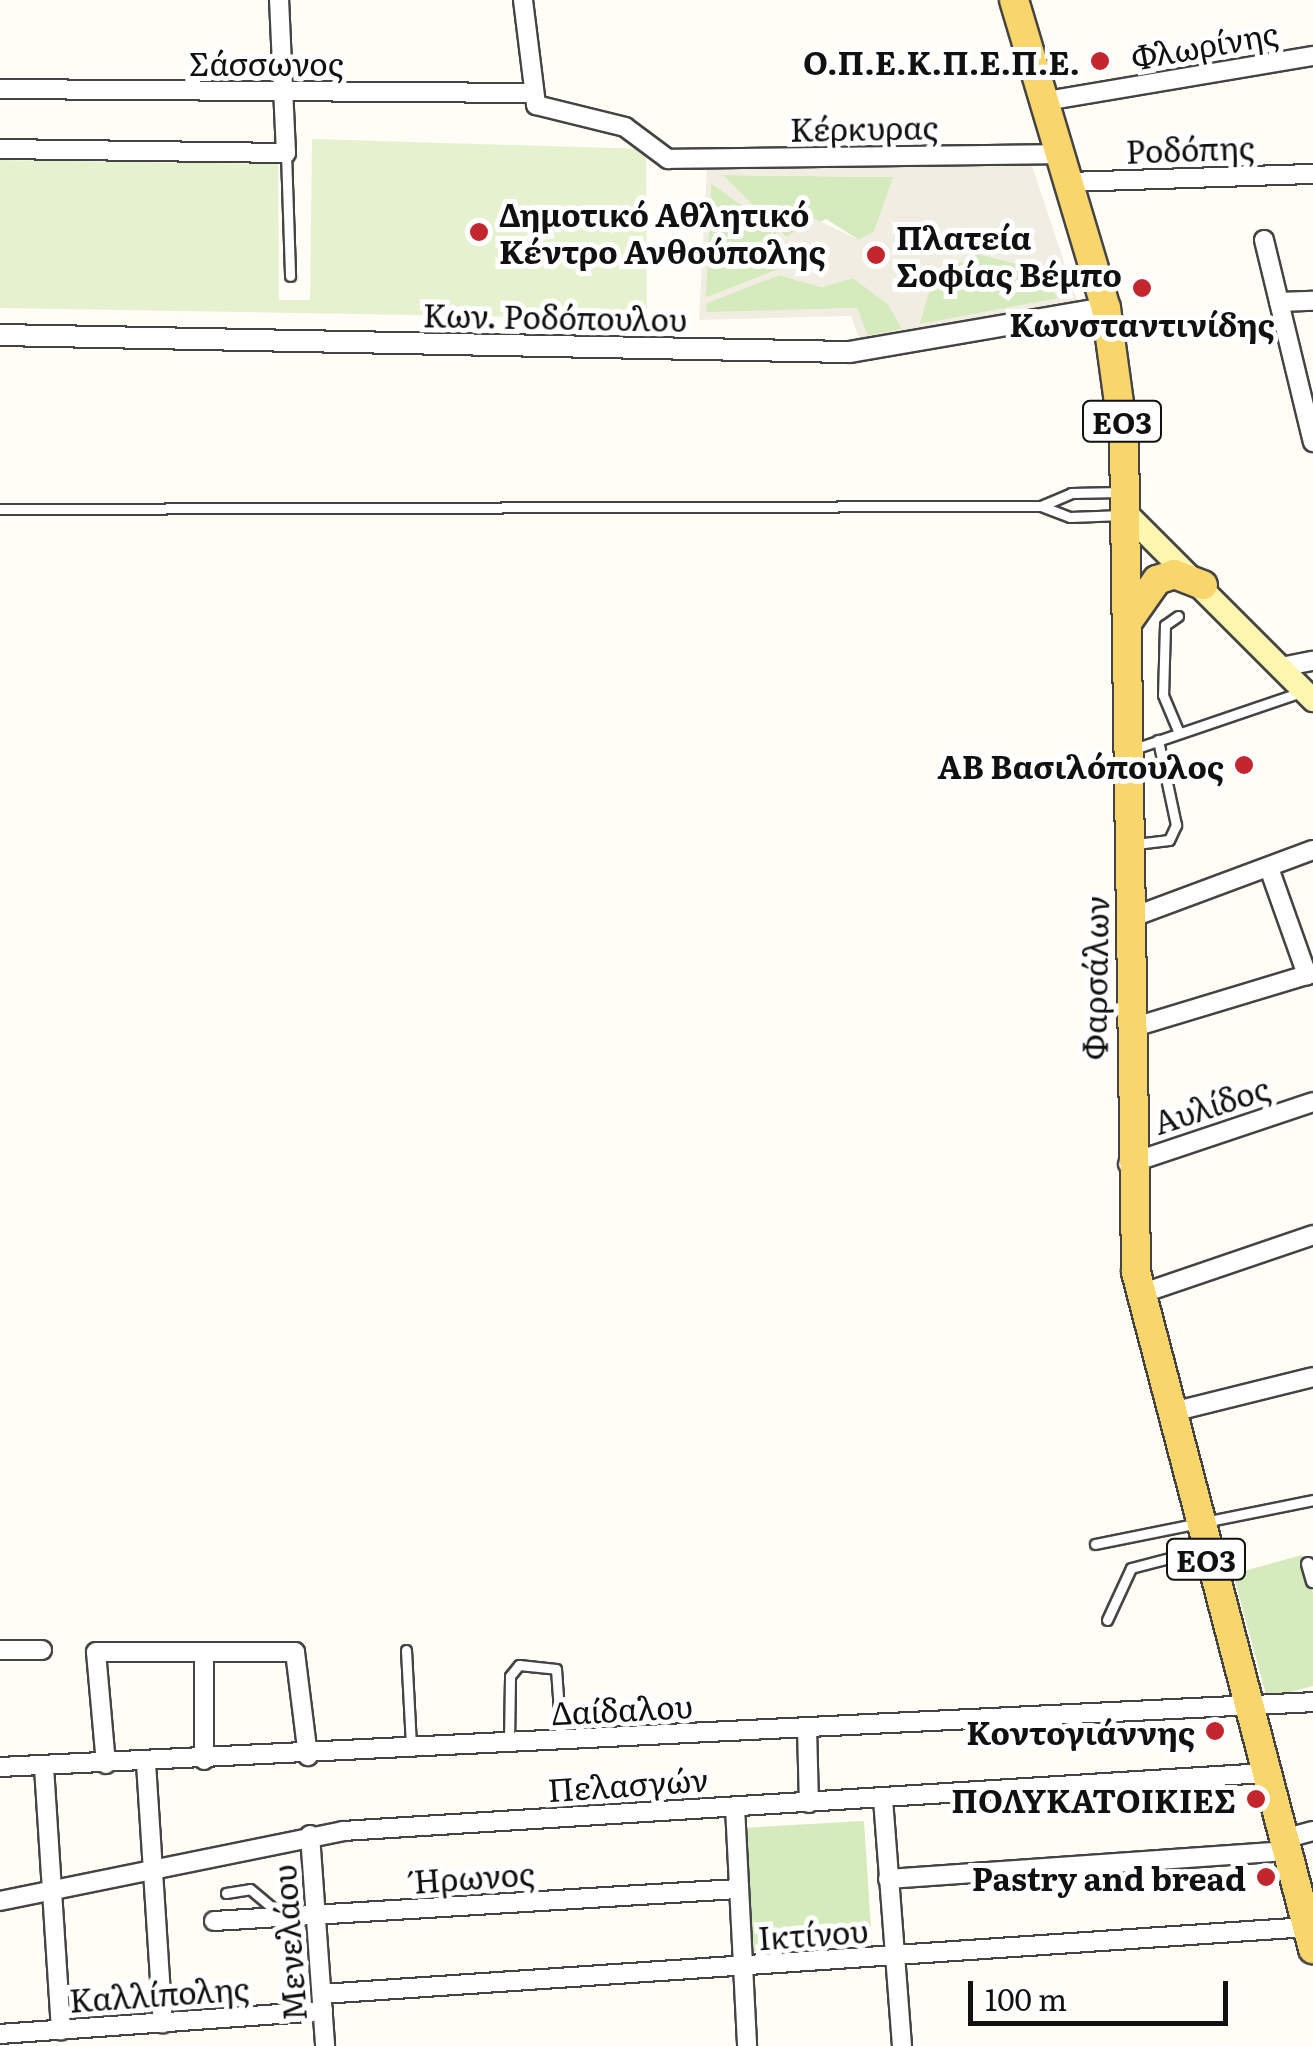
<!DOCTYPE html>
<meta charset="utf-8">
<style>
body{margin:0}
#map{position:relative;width:1313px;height:2046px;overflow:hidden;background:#fffdf5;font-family:Literata,serif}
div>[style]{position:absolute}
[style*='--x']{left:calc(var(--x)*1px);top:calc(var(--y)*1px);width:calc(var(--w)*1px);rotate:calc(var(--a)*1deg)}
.green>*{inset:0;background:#d5ebbd}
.pitch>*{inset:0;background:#e6f2cf}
.plaza>*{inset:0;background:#f1ede2}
.roads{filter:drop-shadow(2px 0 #444) drop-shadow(-2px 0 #444) drop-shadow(0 2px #444) drop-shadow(0 -2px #444)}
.service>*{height:9px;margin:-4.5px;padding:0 4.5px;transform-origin:4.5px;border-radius:4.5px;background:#fff}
.pedestrian>*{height:12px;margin:-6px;padding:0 6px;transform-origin:6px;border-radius:6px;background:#fff}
.minor>*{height:18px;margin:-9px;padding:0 9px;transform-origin:9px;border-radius:9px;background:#fff}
.tertiary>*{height:20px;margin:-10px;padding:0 10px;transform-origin:10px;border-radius:10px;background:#fff}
.secondary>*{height:22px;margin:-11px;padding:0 11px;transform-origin:11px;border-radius:11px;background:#fff6b0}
.primary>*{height:28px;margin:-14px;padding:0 14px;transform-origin:14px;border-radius:14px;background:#f9d66b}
.dots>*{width:28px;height:28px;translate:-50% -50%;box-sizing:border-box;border:5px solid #fff;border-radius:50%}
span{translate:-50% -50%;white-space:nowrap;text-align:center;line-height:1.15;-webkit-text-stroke:10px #fff;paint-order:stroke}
.shield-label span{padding:2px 8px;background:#fff;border:2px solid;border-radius:8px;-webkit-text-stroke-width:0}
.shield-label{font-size:30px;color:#111;font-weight:700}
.street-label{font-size:32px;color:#111}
.poi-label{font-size:32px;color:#111;font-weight:700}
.right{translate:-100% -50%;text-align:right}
.left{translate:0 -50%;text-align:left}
.scale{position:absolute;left:968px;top:1981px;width:260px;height:45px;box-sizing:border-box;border:5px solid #111;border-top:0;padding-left:12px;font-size:30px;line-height:35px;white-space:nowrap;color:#111;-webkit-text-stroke:8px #fff;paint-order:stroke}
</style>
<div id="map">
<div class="green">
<div style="clip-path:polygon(722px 175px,894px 177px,874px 232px,859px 240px,826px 219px,787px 238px)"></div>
<div style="clip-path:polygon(711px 183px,776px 230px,777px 270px,705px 298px)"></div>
<div style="clip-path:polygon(978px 254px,1030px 267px,1060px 298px,919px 325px,934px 274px)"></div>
<div style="clip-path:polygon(779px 275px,822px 287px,853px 278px,888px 304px,903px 329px,867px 336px,857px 308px,706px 313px,706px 303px)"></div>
<div style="clip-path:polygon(1302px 1555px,1313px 1593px,1313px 1686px,1267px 1698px,1233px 1574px)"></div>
<div style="clip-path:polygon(864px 1821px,872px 1943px,749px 1952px,741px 1828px)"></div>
</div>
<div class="pitch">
<div style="clip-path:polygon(312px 139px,646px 149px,647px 319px,0 308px,0 160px,278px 164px,279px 300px,310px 300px)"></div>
</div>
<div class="plaza">
<div style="clip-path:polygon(evenodd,1032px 166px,1077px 301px,861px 344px,851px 316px,699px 320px,707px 168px,1032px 166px,723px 175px,893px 177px,874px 232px,859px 240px,813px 218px,786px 238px,723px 175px,1032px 166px,711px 183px,776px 230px,777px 270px,706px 298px,711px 183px,1032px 166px,978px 254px,1030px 267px,1059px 298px,919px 324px,934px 274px,978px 254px,1032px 166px,779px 275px,822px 287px,853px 278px,888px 304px,902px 329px,868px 336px,857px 308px,706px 312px,707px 303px,779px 275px)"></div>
</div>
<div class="roads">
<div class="service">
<div style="--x:286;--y:153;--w:123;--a:88.1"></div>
<div style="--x:1041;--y:506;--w:33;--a:-23"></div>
<div style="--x:1071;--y:493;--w:50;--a:-1.1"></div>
<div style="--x:0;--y:509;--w:1041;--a:-0.17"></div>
<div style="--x:1041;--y:506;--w:31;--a:21"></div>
<div style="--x:1070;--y:517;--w:53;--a:-2.2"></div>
<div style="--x:1178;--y:616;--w:16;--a:145"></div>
<div style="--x:1165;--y:625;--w:70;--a:91.6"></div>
<div style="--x:1163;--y:695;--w:41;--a:67.2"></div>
<div style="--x:1131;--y:750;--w:180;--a:-18.8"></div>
<div style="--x:1136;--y:844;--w:33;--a:-7"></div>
<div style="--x:1169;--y:840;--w:17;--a:-65"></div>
<div style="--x:1176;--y:825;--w:87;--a:-102"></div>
<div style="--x:1095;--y:1544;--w:222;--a:-11.4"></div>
<div style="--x:1107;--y:1620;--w:57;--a:-65.2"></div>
<div style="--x:1131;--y:1568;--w:75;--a:-14.6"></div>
<div style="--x:406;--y:1650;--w:97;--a:87"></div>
<div style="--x:509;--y:1742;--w:66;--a:-89.1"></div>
<div style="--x:510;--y:1676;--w:14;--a:-51"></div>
<div style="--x:519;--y:1665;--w:37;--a:6"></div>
<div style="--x:556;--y:1669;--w:69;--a:85.9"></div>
<div style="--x:226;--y:1893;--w:24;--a:-9"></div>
<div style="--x:250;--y:1889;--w:40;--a:40"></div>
</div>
<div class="pedestrian">
<div style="--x:1308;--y:1564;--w:18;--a:74"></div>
</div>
<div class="minor">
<div style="--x:523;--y:0;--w:106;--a:82.9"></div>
<div style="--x:536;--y:105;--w:92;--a:13.9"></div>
<div style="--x:625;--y:127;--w:54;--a:36.7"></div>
<div style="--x:668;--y:159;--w:392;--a:-0.7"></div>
<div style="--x:0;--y:89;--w:531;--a:0.43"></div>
<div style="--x:1046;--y:101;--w:271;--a:-9.6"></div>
<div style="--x:0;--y:149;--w:286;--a:0.8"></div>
<div style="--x:286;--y:153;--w:153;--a:-92.6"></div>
<div style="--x:1069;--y:182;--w:244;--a:-1.9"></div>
<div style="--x:1264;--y:240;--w:208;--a:76.4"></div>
<div style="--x:1279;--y:302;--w:34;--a:-2"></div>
<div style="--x:1281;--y:667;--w:33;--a:-11"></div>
<div style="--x:1269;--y:868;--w:114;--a:70.4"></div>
<div style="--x:1130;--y:918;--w:195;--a:-20.4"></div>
<div style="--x:1128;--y:1029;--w:193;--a:-16.8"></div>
<div style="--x:1128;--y:1164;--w:195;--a:-18.5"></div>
<div style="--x:1140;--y:1294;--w:183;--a:-18.8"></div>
<div style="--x:1168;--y:1413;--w:149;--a:-13.9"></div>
<div style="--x:0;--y:1650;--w:42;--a:0"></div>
<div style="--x:204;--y:1652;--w:108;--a:90"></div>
<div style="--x:807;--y:1728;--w:75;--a:88.5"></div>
<div style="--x:146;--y:1763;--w:261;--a:86.3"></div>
<div style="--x:106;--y:1764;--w:112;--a:-95.1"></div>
<div style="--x:96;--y:1652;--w:199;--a:0"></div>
<div style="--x:295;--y:1652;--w:105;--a:82.9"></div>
<div style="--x:0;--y:1767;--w:1315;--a:-2.83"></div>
<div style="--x:44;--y:1767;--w:264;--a:86.3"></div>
<div style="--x:883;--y:1799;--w:248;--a:85.6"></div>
<div style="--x:735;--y:1807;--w:239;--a:87.1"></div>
<div style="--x:310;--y:1835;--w:212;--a:85.9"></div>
<div style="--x:1283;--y:1839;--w:31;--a:-15"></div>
<div style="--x:888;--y:1879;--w:400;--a:-4"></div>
<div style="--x:0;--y:1901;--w:350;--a:-11.5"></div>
<div style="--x:343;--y:1831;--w:925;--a:-3.6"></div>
<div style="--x:214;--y:1921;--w:524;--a:-3.5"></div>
<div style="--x:322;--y:1994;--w:987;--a:-3.89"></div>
<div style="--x:0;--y:2034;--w:324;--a:-4.1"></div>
</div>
<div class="tertiary">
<div style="--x:0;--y:335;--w:850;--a:1.15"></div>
<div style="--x:850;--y:352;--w:260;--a:-9.8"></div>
</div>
<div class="secondary">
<div style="--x:1128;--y:515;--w:262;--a:45"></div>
</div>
<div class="primary">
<div style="--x:1014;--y:0;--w:321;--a:73.4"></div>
<div style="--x:1106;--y:308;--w:132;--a:82.2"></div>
<div style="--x:1124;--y:439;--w:833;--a:89.17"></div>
<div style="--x:1136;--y:1272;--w:700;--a:75.35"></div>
<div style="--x:1129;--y:620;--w:49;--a:-55"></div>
<div style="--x:1157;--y:580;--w:18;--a:-19"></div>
<div style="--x:1174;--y:574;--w:31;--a:21"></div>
</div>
</div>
<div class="dots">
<div style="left:1100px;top:61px;background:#c4262e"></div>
<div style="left:479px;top:232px;background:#c4262e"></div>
<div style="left:876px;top:255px;background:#c4262e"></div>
<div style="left:1142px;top:288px;background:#c4262e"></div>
<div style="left:1244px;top:765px;background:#c4262e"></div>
<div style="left:1215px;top:1731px;background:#c4262e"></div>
<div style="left:1256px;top:1799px;background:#c4262e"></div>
<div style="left:1266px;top:1877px;background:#c4262e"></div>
</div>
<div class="shield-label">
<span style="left:1122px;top:421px">ΕΟ3</span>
<span style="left:1206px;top:1559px">ΕΟ3</span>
</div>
<div class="street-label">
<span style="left:1204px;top:44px;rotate:-10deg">Φλωρίνης</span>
<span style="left:266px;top:62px">Σάσσωνος</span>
<span style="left:864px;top:127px;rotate:-1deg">Κέρκυρας</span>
<span style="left:1190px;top:148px;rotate:-2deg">Ροδόπης</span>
<span style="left:555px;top:316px;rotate:1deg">Κων. Ροδόπουλου</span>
<span style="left:1094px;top:978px;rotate:-89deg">Φαρσάλων</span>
<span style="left:1211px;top:1104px;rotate:-18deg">Αυλίδος</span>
<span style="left:622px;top:1708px;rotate:-3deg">Δαίδαλου</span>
<span style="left:628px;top:1783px;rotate:-4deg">Πελασγών</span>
<span style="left:474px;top:1876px;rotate:-4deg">Ήρωνος</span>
<span style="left:813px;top:1933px;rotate:-4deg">Ικτίνου</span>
<span style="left:288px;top:1943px;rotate:-94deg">Μενελάου</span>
<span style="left:159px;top:1993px;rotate:-4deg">Καλλίπολης</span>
</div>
<div class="poi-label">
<span class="right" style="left:1080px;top:61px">Ο.Π.Ε.Κ.Π.Ε.Π.Ε.</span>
<span class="left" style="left:499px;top:232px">Δημοτικό Αθλητικό<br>Κέντρο Ανθούπολης</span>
<span class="left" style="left:896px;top:255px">Πλατεία<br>Σοφίας Βέμπο</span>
<span style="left:1142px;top:323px">Κωνσταντινίδης</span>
<span class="right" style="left:1224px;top:765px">ΑΒ Βασιλόπουλος</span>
<span class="right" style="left:1195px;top:1731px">Κοντογιάννης</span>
<span class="right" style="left:1236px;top:1799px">ΠΟΛΥΚΑΤΟΙΚΙΕΣ</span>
<span class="right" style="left:1246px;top:1877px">Pastry and bread</span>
</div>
<div class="scale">100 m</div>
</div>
